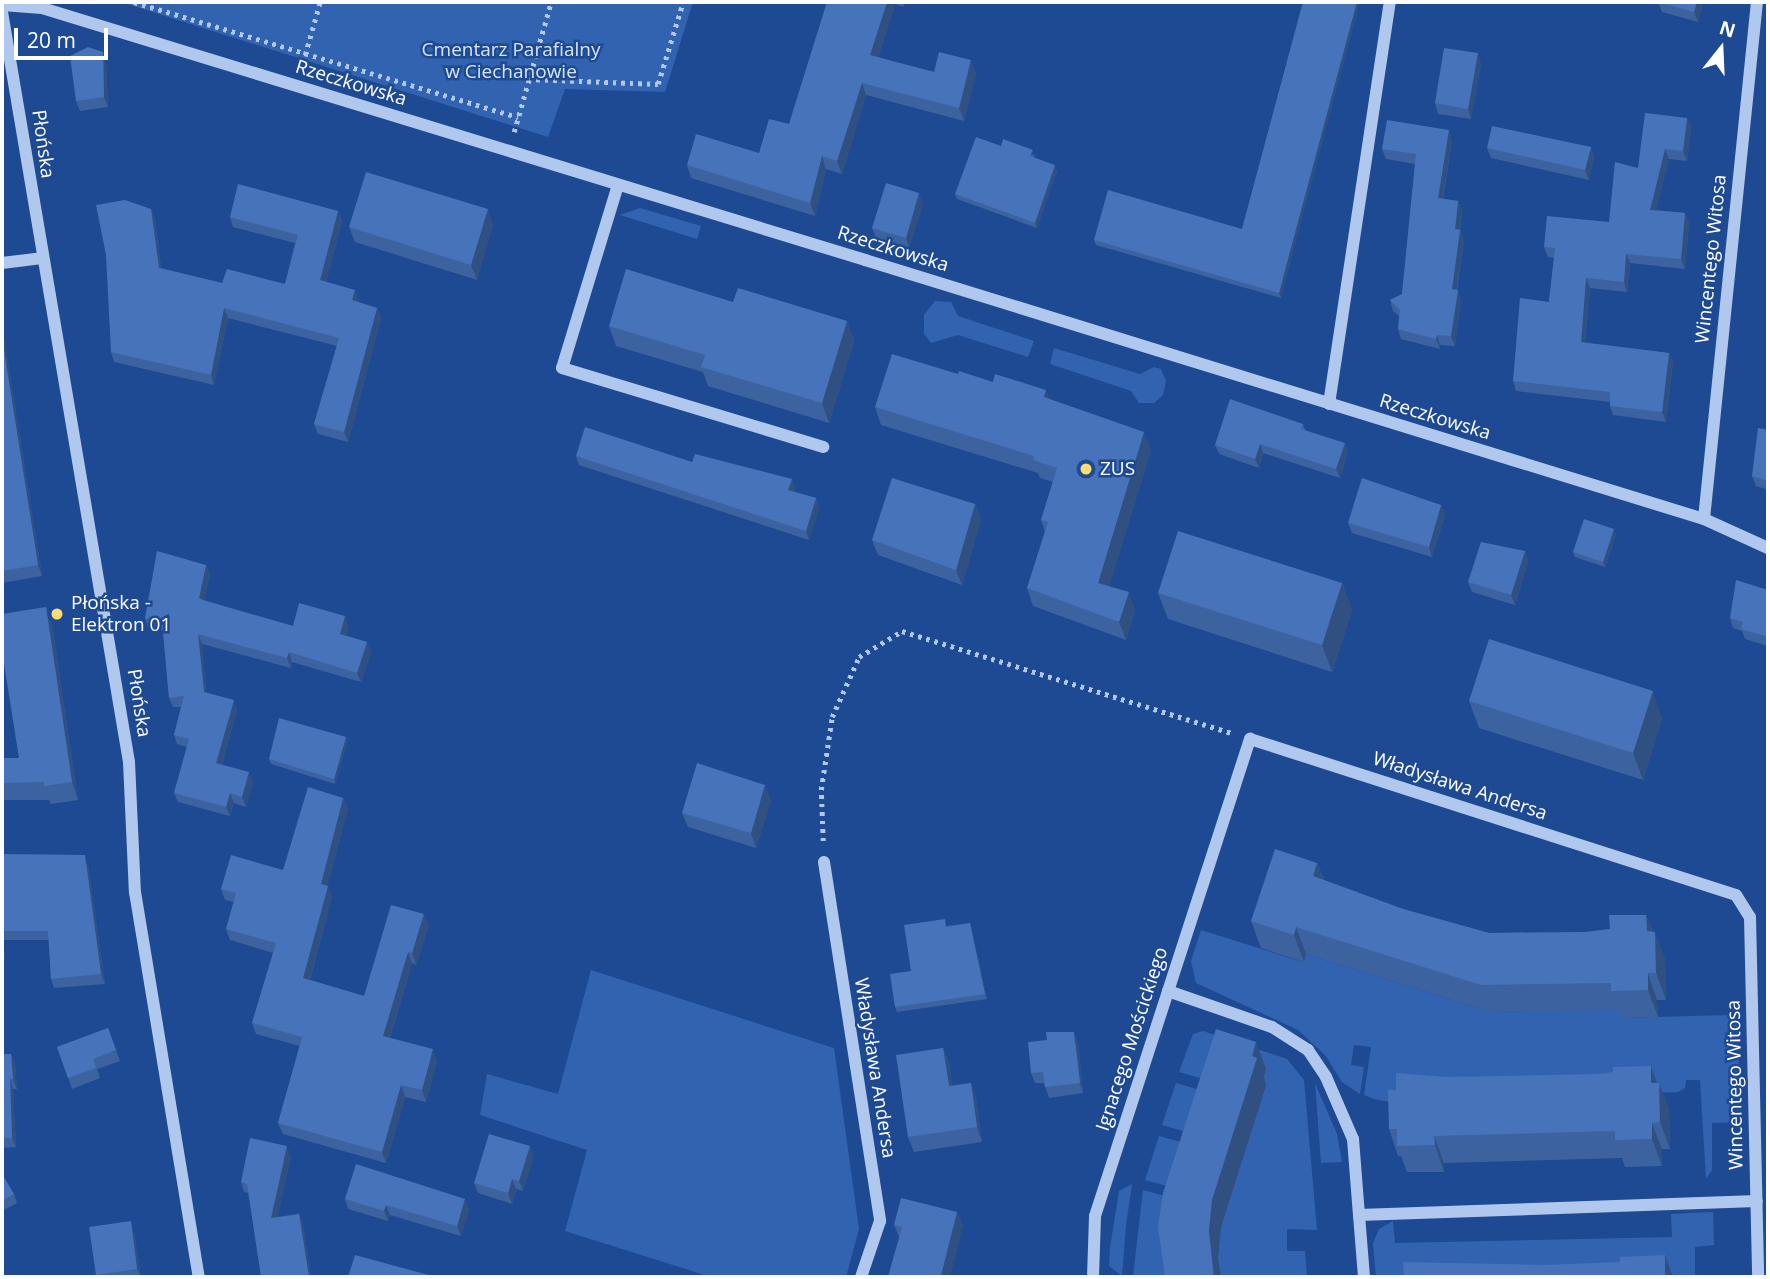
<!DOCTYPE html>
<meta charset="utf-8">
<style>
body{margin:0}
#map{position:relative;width:1770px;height:1279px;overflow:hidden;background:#1e4a93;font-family:"Open Sans",sans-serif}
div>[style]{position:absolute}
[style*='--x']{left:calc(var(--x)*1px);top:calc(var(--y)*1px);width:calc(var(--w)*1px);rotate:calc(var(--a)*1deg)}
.green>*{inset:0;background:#3263b1}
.path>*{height:4.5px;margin-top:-2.25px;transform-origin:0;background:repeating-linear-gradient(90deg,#b0c8ee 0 3.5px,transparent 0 8.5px)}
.minor>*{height:12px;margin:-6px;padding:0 6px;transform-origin:6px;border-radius:6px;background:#b0c8ee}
.wall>*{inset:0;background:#3c63a0}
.shaded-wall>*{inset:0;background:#315082}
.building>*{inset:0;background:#4673ba}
.dots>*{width:19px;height:19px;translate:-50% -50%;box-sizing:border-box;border:4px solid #1e4a93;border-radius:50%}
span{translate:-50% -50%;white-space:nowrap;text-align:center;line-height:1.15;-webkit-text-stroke:5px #1e4a93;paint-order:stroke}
.park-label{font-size:19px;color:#d6e4fa}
.street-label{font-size:19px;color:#fff}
.poi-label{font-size:19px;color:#fff}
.left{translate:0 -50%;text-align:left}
.frame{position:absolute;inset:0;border:4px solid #fff;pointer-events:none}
.north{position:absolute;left:1686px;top:14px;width:70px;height:70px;-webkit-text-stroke:5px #1e4a93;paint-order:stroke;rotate:18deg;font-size:19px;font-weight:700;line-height:28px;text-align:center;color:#fff}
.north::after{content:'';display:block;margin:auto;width:24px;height:32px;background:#fff;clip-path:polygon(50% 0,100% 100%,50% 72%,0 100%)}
.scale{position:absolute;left:14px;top:28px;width:94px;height:32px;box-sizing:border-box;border:4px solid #fff;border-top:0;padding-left:9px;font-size:21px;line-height:24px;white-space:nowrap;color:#fff;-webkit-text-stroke:5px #1e4a93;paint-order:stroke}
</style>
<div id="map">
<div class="green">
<div style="clip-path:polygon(121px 2px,693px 2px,665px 92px,565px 89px,548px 137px)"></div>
<div style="clip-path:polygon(640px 208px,701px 226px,697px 239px,620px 215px)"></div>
<div style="clip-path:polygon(935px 301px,951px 302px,958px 316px,1034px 341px,1028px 357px,958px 335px,931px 343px,924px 334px,924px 315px)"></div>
<div style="clip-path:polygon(1054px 348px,1140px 374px,1154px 367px,1161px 369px,1166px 381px,1163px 395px,1154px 403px,1139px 403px,1131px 391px,1050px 364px)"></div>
<div style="clip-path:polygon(1201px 930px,1303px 962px,1306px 954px,1491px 1012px,1621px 1009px,1621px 1018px,1728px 1015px,1738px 1027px,1740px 1122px,1712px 1123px,1712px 1170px,1706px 1179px,1700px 1080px,1686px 1080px,1685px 1088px,1678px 1092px,1389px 1102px,1374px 1099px,1364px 1095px,1371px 1047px,1354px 1045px,1351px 1065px,1364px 1067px,1360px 1094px,1342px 1082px,1326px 1056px,1298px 1030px,1196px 983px,1191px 961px)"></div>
<div style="clip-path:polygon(591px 970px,834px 1048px,859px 1229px,846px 1277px,711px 1277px,565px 1231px,587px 1150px,480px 1115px,487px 1074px,558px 1094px)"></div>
<div style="clip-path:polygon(1203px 1031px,1287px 1059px,1304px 1080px,1317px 1230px,1287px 1229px,1287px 1251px,1305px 1251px,1307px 1277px,1221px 1277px,1217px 1258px,1221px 1226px,1266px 1085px,1217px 1083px,1179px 1072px,1193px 1034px)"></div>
<div style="clip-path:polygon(1176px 1083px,1213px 1094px,1200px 1136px,1162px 1125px)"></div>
<div style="clip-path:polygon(1315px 1083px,1337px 1134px,1342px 1162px,1321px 1163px)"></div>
<div style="clip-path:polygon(1159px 1136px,1196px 1146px,1182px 1190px,1145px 1180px)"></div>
<div style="clip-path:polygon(1132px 1184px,1126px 1225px,1122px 1276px,1109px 1266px,1110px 1248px,1119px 1191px)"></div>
<div style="clip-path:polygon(1143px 1190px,1179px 1200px,1171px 1276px,1133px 1277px)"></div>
<div style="clip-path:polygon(1713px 1212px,1714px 1245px,1695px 1247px,1695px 1277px,1376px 1277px,1373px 1243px,1379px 1229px,1393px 1221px,1395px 1243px,1672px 1237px,1671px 1214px)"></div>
</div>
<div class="path">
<div style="--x:134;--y:2;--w:401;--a:16.7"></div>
<div style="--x:305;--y:55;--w:55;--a:-74.2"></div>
<div style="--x:528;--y:79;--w:130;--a:2.2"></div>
<div style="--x:658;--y:84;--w:86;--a:-73"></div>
<div style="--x:514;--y:132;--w:135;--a:-74.1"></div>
<div style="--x:823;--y:841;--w:51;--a:-92.2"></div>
<div style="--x:821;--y:790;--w:74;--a:-81.4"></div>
<div style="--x:832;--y:717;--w:66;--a:-65.8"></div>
<div style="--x:859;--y:657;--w:50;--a:-31.2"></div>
<div style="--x:902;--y:631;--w:345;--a:17.2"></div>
</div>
<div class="minor">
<div style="--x:2;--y:5;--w:40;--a:4.3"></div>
<div style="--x:42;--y:8;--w:861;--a:17.02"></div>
<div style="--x:865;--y:260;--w:878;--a:17.16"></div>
<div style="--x:1704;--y:519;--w:70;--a:24.4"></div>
<div style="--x:2;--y:12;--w:761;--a:80.39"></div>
<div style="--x:129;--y:762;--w:130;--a:87.4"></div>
<div style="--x:135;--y:892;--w:390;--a:80.6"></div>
<div style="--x:618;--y:185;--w:191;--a:107"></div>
<div style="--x:562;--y:368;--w:273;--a:16.8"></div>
<div style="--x:2;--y:263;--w:38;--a:-7"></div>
<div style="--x:1329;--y:404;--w:407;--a:-81.4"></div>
<div style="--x:1704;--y:519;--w:520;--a:-84.15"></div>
<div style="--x:824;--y:862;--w:363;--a:81.1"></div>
<div style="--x:880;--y:1221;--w:59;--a:108.7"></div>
<div style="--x:1168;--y:991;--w:110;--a:19.1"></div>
<div style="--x:1272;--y:1027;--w:43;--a:32.6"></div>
<div style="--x:1308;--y:1050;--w:32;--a:56"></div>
<div style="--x:1326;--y:1077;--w:68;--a:66.5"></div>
<div style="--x:1353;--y:1139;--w:76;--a:85.5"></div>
<div style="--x:1359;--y:1215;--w:398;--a:-2"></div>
<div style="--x:1359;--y:1215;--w:62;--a:85.4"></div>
<div style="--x:1093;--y:1277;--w:61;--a:-88.1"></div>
<div style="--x:1095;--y:1216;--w:502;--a:-72"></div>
<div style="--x:1250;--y:739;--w:510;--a:17.8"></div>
<div style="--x:1736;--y:895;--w:26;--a:58"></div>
<div style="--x:1750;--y:917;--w:360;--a:88.7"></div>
</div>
<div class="wall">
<div style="clip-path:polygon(827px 2px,905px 2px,903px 7px,895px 4px,878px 58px,934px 72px,976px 73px,964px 121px,866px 95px,842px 174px,826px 169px,815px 216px,691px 178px,687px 165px,759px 153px,789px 124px)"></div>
<div style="clip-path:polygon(1303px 2px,1281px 298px,1096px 245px,1094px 240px,1242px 229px)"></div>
<div style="clip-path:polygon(1658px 2px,1703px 2px,1698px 22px,1662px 12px)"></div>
<div style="clip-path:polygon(103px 52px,106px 62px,108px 107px,80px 111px,76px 101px)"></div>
<div style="clip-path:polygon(1481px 63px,1471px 119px,1438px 114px,1435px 103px)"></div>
<div style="clip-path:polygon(1687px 118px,1691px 128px,1687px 161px,1669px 159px,1656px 210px,1685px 213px,1689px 223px,1685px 269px,1630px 263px,1627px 292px,1590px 288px,1585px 343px,1669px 353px,1673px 362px,1666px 422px,1613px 415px,1610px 406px,1610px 402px,1516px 391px,1513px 381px,1549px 302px,1554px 258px,1548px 257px,1544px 247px,1609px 222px,1638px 168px)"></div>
<div style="clip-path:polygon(1452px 141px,1443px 199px,1458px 201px,1462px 211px,1460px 230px,1464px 240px,1457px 290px,1461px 300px,1455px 346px,1440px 345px,1440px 349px,1401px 339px,1398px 329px,1399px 316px,1393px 311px,1390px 300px,1402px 294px,1415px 164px,1386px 159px,1382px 149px)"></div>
<div style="clip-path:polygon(1001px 146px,1035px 155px,1034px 157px,1057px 171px,1037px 228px,957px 199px,955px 194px)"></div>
<div style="clip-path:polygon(1591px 147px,1594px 157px,1589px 180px,1491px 158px,1487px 148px)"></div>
<div style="clip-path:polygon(923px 203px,909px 248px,876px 238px,872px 228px)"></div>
<div style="clip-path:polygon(151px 209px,155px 219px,161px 268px,222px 283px,285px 284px,295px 243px,233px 227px,230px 217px,338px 211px,342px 221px,326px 282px,359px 300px,358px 302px,377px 308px,381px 318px,348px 442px,318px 434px,314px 424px,337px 346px,228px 318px,214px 385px,114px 362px,111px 352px)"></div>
<div style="clip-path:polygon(493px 224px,477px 280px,355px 242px,349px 227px)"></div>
<div style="clip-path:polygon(733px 302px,847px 321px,854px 341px,829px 423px,708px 386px,703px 372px,616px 346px,609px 326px)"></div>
<div style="clip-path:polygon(2px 325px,42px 576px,2px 583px)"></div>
<div style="clip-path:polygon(958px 374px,1050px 399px,1151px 450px,1109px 586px,1135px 610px,1126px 640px,1033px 606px,1027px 588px,1045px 532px,1041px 520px,1053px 482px,1040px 478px,1038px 473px,881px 425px,875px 407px)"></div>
<div style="clip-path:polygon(1303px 424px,1305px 430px,1348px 452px,1340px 478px,1263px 453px,1259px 468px,1219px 454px,1215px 445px)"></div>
<div style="clip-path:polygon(1768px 430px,1768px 490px,1756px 486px,1752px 476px)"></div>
<div style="clip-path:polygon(576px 456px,692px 462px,792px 479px,795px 489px,794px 492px,816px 498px,819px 508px,809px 540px,579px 465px)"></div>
<div style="clip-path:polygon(975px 504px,981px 519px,962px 585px,878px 555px,872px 540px)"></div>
<div style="clip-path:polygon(1441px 505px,1445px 515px,1432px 557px,1352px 533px,1348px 523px)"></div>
<div style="clip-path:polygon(1616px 534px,1605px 567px,1575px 557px,1573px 552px)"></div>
<div style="clip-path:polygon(1525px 551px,1528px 561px,1515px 605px,1472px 592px,1468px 582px)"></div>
<div style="clip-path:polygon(206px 565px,210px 574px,204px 600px,293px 626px,345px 616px,348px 626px,346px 636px,367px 642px,371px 652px,361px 682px,292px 662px,291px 668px,202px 644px,206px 692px,237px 710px,222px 765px,253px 782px,246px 807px,234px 803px,230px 816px,178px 802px,174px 793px,187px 747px,177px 744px,174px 735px,181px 707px,173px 707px,169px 698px,163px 630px,148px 628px,145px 618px)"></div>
<div style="clip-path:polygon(1342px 583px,1352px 610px,1332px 672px,1168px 619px,1158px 593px)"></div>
<div style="clip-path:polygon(1768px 590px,1768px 646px,1745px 639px,1742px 631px,1733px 628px,1730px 618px)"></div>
<div style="clip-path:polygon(46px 607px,52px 624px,78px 800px,51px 804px,49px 800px,2px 800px,2px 758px,19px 758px)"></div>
<div style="clip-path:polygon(1469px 701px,1662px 718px,1643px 780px,1479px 728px)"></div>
<div style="clip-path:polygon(346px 737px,347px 742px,335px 784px,271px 764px,269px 759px)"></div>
<div style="clip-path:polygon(343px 798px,348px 809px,327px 886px,332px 897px,310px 980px,364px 996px,429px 925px,416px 965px,412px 963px,390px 1038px,437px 1061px,426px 1102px,405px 1097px,386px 1163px,283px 1134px,278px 1123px,300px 1046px,256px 1034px,252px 1023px,273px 953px,230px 940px,226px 929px,234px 902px,225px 900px,221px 889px,283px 870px)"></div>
<div style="clip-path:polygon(771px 800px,756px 848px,688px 827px,682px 813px)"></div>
<div style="clip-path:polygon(2px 854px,88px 865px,105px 984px,54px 988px,51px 979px,49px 940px,3px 940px,5px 959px,2px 960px)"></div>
<div style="clip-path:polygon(1317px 863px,1324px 880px,1403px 909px,1489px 933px,1586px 932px,1610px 929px,1646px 915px,1653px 932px,1665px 959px,1666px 1000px,1657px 1000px,1658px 1017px,1621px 1018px,1618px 1010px,1491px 1012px,1306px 954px,1304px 962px,1261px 948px,1251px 921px)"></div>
<div style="clip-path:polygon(970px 923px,987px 999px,897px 1012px,895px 1007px,911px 971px,947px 926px)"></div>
<div style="clip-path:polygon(108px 1028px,120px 1061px,97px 1069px,100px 1078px,72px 1089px,57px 1047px)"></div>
<div style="clip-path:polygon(1078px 1042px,1083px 1093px,1049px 1098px,1044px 1083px,1035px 1083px,1031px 1073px)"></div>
<div style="clip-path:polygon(943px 1048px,949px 1063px,952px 1086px,971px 1083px,976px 1098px,982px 1142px,914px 1152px,908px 1137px)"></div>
<div style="clip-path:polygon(2px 1054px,11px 1054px,15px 1063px,17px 1089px,13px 1089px,16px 1147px,2px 1148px)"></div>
<div style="clip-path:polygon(1651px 1066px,1657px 1083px,1659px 1083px,1669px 1110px,1670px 1149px,1662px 1149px,1662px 1166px,1625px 1167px,1622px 1158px,1444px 1163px,1444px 1172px,1407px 1172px,1401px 1156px,1398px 1156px,1389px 1129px,1396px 1090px,1447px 1077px,1599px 1074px)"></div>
<div style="clip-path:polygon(291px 1156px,277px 1218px,299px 1214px,303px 1225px,311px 1277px,249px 1193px,244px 1192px,241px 1182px)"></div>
<div style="clip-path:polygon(534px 1156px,523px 1191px,516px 1189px,512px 1204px,478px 1193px,474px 1183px)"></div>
<div style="clip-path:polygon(2px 1174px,14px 1194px,17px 1203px,2px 1211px)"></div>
<div style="clip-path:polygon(345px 1199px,469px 1209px,461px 1236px,390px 1215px,388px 1221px,348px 1209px)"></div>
<div style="clip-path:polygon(957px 1212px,963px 1226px,899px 1237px,894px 1225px)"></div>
<div style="clip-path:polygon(134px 1232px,141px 1277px,97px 1277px,96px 1275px)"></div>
</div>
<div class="shaded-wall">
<div style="clip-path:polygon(887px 2px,894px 2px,895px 4px,875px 68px,870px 55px)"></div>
<div style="clip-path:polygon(1357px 2px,1360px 2px,1281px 298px,1279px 293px)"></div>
<div style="clip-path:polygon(1697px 2px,1703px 2px,1698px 22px,1694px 12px)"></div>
<div style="clip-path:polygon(103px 52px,106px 62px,108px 107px,104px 97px)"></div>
<div style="clip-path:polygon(1478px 53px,1481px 63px,1471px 119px,1468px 109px)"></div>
<div style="clip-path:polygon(971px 60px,976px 73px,964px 121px,959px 108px)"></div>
<div style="clip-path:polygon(862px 83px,866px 95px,842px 174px,837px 161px)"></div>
<div style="clip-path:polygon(1687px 118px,1691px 128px,1687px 161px,1683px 151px)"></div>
<div style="clip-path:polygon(1449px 130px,1452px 141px,1441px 208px,1438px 198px)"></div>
<div style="clip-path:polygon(1591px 147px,1594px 157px,1589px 180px,1585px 170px)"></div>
<div style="clip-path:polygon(1665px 149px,1669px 159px,1654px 220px,1650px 210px)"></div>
<div style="clip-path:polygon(822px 156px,826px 169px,815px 216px,810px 203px)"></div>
<div style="clip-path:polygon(1055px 165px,1057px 171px,1037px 228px,1035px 223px)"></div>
<div style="clip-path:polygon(919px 193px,923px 203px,909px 248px,906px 238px)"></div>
<div style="clip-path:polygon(1458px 201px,1462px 211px,1458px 240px,1455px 229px)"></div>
<div style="clip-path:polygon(151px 209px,155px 219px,162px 278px,159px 268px)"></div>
<div style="clip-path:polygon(488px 209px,493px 224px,477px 280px,471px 265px)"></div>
<div style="clip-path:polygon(338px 211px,342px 221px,324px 290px,320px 280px)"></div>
<div style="clip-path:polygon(1685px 213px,1689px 223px,1685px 269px,1681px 259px)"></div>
<div style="clip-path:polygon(1460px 230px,1464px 240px,1455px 299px,1452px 289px)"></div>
<div style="clip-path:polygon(1626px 254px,1630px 263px,1627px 292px,1624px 282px)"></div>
<div style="clip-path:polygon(1586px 278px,1590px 288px,1584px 352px,1581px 342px)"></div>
<div style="clip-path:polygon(355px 290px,359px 300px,356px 310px,352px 300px)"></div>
<div style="clip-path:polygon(1458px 290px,1461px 300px,1455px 346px,1451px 336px)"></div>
<div style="clip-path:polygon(224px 308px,228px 318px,214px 385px,211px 375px)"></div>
<div style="clip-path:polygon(377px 308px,381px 318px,348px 442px,344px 432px)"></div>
<div style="clip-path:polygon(847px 321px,854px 341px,829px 423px,822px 403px)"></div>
<div style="clip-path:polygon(2px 325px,42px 576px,38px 565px,2px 338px)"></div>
<div style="clip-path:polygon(1437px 335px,1440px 345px,1440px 349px,1436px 339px)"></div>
<div style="clip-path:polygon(1669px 353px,1673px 362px,1666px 422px,1662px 412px)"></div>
<div style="clip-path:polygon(1046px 390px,1053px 408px,1044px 397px)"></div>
<div style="clip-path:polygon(1144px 432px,1151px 450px,1105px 601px,1098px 583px)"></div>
<div style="clip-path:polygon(1345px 443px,1348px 452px,1340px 478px,1336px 469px)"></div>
<div style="clip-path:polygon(1260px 444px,1263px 453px,1259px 468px,1255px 459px)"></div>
<div style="clip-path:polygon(792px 479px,795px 489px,792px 499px,788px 490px)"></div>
<div style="clip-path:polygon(816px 498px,819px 508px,809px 540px,806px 531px)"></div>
<div style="clip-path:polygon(975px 504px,981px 519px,962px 585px,956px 570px)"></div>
<div style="clip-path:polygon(1441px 505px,1445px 515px,1432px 557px,1429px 547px)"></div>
<div style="clip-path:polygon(1614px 529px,1616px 534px,1605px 567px,1603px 562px)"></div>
<div style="clip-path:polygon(1525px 551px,1528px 561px,1515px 605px,1511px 595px)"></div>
<div style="clip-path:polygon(206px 565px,210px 574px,203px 607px,199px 598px)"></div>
<div style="clip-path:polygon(1342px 583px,1352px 610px,1332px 672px,1322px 645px)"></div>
<div style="clip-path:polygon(1129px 592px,1135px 610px,1126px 640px,1119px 622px)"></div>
<div style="clip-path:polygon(46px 607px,52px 624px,78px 800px,72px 782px)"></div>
<div style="clip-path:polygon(345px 616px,348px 626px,344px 644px,340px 634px)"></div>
<div style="clip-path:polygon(198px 634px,202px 644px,207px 701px,204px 692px)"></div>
<div style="clip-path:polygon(367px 642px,371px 652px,361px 682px,357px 673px)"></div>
<div style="clip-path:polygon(289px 652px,292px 662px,291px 668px,287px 658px)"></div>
<div style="clip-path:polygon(1653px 691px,1662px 718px,1643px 780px,1633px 753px)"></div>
<div style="clip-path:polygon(234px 700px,237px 710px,220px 773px,216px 763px)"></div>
<div style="clip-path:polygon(346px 737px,347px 742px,335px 784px,334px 779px)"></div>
<div style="clip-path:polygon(249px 772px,253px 782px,246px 807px,242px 797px)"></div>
<div style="clip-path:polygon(765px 785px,771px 800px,756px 848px,751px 833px)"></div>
<div style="clip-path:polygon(230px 793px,234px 803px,230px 816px,226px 807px)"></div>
<div style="clip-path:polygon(343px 798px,348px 809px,325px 895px,321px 884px)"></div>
<div style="clip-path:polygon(85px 855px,88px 865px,105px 984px,101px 974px)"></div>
<div style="clip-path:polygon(1317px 863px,1327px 890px,1313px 876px)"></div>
<div style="clip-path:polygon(328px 886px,332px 897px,307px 990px,303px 978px)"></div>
<div style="clip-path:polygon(424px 914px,429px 925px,416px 965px,412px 953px)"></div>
<div style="clip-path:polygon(1646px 915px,1656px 940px,1655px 932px,1665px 959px,1666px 1000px,1656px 973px,1647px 931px)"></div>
<div style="clip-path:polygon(970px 923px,972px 929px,987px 999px,985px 994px)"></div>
<div style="clip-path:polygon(1296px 927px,1306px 954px,1304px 962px,1294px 935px)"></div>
<div style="clip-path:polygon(2px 935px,3px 940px,5px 959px,2px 950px)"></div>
<div style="clip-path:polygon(408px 952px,412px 963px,387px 1047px,383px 1036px)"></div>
<div style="clip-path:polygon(1648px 973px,1657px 1000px,1658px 1017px,1648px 990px)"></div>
<div style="clip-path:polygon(1074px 1032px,1078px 1042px,1083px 1093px,1080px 1083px)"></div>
<div style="clip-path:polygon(1256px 1042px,1266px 1069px,1264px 1077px,1266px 1085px,1221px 1227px,1218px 1258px,1221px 1277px,1214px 1277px,1209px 1231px,1212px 1200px)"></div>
<div style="clip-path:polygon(943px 1048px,949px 1063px,955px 1101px,949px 1086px)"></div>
<div style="clip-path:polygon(433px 1049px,437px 1061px,426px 1102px,422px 1090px)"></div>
<div style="clip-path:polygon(11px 1054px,15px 1063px,17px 1089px,13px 1079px)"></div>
<div style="clip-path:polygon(1651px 1066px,1660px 1091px,1659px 1083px,1669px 1110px,1670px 1149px,1660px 1122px,1651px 1083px)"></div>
<div style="clip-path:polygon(10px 1079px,13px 1089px,16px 1147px,12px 1138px)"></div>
<div style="clip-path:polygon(971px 1083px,976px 1098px,982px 1142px,977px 1127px)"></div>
<div style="clip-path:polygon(401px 1085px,405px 1097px,386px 1163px,382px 1152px)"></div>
<div style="clip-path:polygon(1652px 1123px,1662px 1149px,1662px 1166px,1652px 1139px)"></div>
<div style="clip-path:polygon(1434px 1136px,1444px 1163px,1444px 1172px,1435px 1145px)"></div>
<div style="clip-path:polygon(287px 1146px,291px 1156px,275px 1229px,271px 1218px)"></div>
<div style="clip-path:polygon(530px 1146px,534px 1156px,523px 1191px,519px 1181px)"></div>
<div style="clip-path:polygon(512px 1179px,516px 1189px,512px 1204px,508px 1193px)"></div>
<div style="clip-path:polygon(465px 1199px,469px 1209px,461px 1236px,457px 1226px)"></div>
<div style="clip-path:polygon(386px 1205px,390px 1215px,388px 1221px,384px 1211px)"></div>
<div style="clip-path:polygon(957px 1212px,963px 1226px,950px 1277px,941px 1277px)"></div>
<div style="clip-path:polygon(299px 1214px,303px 1225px,311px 1277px,309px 1277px)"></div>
<div style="clip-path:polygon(131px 1221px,134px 1232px,141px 1277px,137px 1269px)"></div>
<div style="clip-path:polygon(1665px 1255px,1673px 1277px,1665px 1277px)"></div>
</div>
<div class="building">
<div style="clip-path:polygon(827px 2px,887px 2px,870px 55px,934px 72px,939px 52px,971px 60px,959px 108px,862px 83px,837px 161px,822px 156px,810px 203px,687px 165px,696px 134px,759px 153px,769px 119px,789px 124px)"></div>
<div style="clip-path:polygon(1303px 2px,1357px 2px,1279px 293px,1094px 240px,1108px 190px,1242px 229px)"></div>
<div style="clip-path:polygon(1659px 2px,1697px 2px,1694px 12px)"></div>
<div style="clip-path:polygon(88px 47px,103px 52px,104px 97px,76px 101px,70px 56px)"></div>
<div style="clip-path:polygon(1444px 48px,1478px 53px,1468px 109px,1435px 103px)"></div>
<div style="clip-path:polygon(1645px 113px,1687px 118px,1683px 151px,1665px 149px,1650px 210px,1685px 213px,1681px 259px,1626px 254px,1624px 282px,1586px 278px,1581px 342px,1669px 353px,1662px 412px,1610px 406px,1610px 392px,1513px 381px,1520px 298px,1549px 302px,1555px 248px,1544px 247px,1547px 216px,1609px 222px,1615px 162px,1638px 168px)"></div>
<div style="clip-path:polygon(1387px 120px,1449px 130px,1438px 198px,1458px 201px,1455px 229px,1460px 230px,1452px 289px,1458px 290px,1451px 336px,1437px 335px,1436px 339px,1398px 329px,1400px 310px,1390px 300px,1402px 294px,1416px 154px,1382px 149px)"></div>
<div style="clip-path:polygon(1492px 126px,1591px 147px,1585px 170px,1487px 148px)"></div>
<div style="clip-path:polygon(976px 137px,1001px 146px,1003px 139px,1033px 150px,1030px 156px,1055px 165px,1035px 223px,955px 194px)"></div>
<div style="clip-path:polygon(366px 172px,488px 209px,471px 265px,349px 227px)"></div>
<div style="clip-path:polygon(886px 183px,919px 193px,906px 238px,872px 228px)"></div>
<div style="clip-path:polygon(238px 184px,338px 211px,320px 280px,355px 290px,352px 300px,377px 308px,344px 432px,314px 424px,339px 338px,224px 308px,211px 375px,111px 352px,106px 255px,96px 205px,125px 200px,151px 209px,159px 268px,222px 283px,227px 269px,285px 284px,298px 235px,230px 217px)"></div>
<div style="clip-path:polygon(626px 269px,733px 302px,738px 288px,847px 321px,822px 403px,701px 367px,705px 355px,609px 326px)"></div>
<div style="clip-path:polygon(2px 338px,38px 565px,2px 571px)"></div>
<div style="clip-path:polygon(892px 354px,958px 374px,959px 371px,993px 382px,995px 374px,1046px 390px,1044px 397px,1144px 432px,1098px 583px,1129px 592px,1119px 622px,1027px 588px,1048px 522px,1041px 520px,1057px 468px,1033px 460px,1034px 456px,875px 407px)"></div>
<div style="clip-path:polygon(1230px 399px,1303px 424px,1301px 429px,1345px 443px,1336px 469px,1260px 444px,1255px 459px,1215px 445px)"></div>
<div style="clip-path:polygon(585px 427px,692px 462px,695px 454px,792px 479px,788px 490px,816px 498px,806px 531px,576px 456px)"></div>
<div style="clip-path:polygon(1758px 428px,1768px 430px,1768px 481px,1752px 476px)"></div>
<div style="clip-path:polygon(892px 478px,975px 504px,956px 570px,872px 540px)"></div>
<div style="clip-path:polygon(1362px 478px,1441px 505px,1429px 547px,1348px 523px)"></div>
<div style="clip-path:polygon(1584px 519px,1614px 529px,1603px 562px,1573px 552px)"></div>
<div style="clip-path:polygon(1178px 531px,1342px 583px,1322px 645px,1158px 593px)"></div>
<div style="clip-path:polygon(1481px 542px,1525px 551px,1511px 595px,1468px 582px)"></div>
<div style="clip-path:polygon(157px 551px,206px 565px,199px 598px,205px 601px,293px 626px,299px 603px,345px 616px,340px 634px,367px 642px,357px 673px,289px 652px,287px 658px,198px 634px,204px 692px,234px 700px,216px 763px,249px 772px,242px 797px,230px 793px,226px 807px,174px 793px,189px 739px,174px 735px,184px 696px,169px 698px,162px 621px,145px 618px)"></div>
<div style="clip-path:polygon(1736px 580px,1768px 590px,1768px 637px,1741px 629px,1743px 622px,1730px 618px)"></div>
<div style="clip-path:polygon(46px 607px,72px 782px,44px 786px,44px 782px,2px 783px,2px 758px,19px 758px,2px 651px,2px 614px)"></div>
<div style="clip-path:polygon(1489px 639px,1653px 691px,1633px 753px,1469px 701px)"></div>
<div style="clip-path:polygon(279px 718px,346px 737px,334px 779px,269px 759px)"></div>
<div style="clip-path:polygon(697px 763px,765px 785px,751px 833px,682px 813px)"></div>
<div style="clip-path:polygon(308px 787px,343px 798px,321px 884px,328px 886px,303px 978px,364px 996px,391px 905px,424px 914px,412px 953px,408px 952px,383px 1036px,433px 1049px,422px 1090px,401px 1085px,382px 1152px,278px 1123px,302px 1037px,252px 1023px,276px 943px,226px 929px,236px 893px,221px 889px,231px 855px,283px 870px)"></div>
<div style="clip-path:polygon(1275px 849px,1317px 863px,1313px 876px,1403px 909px,1489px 933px,1586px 932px,1610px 929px,1609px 915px,1646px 915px,1647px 931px,1655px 932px,1656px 973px,1648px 973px,1648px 990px,1611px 991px,1611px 983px,1481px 985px,1296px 927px,1294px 935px,1251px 921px)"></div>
<div style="clip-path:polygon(2px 854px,85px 855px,101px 974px,51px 979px,48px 931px,2px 931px)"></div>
<div style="clip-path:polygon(945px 919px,946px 927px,970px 923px,985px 994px,895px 1007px,890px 974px,911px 971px,904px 925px)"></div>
<div style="clip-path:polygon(108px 1028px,116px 1050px,93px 1059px,96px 1068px,68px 1078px,57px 1047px)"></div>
<div style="clip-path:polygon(1216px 1029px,1256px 1042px,1252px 1056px,1257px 1058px,1212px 1200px,1209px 1231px,1214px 1277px,1165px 1277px,1158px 1227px,1163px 1193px)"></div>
<div style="clip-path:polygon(1046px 1032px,1074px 1032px,1080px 1083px,1045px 1087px,1043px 1072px,1031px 1073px,1028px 1042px,1047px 1040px)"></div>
<div style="clip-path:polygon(943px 1048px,949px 1086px,971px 1083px,977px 1127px,908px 1137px,896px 1055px)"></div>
<div style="clip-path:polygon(2px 1054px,11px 1054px,13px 1079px,10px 1079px,12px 1138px,2px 1138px)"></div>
<div style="clip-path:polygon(1651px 1066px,1651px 1083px,1659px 1083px,1660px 1122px,1652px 1123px,1652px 1139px,1615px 1140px,1615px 1131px,1434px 1136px,1435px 1145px,1397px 1146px,1397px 1129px,1389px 1129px,1388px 1090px,1396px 1090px,1396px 1073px,1447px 1077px,1599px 1074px,1613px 1072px,1613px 1067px)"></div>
<div style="clip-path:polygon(489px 1134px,530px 1146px,519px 1181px,512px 1179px,508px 1193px,474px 1183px)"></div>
<div style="clip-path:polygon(250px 1138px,287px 1146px,271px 1218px,299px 1214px,309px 1277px,261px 1277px,247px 1184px,241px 1182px)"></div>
<div style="clip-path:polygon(356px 1164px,465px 1199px,457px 1226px,386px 1205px,384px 1211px,345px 1199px)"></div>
<div style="clip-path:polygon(2px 1174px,14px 1194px,2px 1201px)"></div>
<div style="clip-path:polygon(901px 1198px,957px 1212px,941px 1276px,944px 1277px,888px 1277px,902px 1227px,894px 1225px)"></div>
<div style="clip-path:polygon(131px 1221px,137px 1269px,96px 1275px,89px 1227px)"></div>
<div style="clip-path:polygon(355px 1255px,436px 1277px,348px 1277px)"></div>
<div style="clip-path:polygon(1665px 1255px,1665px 1277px,1404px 1277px,1403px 1262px,1544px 1265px,1620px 1262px,1620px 1257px)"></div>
</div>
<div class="dots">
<div style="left:1086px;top:469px;background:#fddd6f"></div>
<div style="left:57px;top:614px;background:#fddd6f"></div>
</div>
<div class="park-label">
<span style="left:511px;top:61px">Cmentarz Parafialny<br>w Ciechanowie</span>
</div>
<div class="street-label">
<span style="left:351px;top:83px;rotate:17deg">Rzeczkowska</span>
<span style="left:43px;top:144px;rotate:82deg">Płońska</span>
<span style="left:893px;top:249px;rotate:17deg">Rzeczkowska</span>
<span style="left:1711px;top:259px;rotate:-84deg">Wincentego Witosa</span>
<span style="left:1435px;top:417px;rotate:17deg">Rzeczkowska</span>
<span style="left:139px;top:703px;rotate:81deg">Płońska</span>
<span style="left:1460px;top:786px;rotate:18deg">Władysława Andersa</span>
<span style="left:1132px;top:1039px;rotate:-72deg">Ignacego Mościckiego</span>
<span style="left:875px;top:1068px;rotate:81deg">Władysława Andersa</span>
<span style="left:1735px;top:1085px;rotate:-91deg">Wincentego Witosa</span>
</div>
<div class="poi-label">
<span class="left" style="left:1100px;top:469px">ZUS</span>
<span class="left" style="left:71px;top:614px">Płońska -<br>Elektron 01</span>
</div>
<div class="frame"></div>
<div class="north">N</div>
<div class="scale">20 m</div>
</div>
